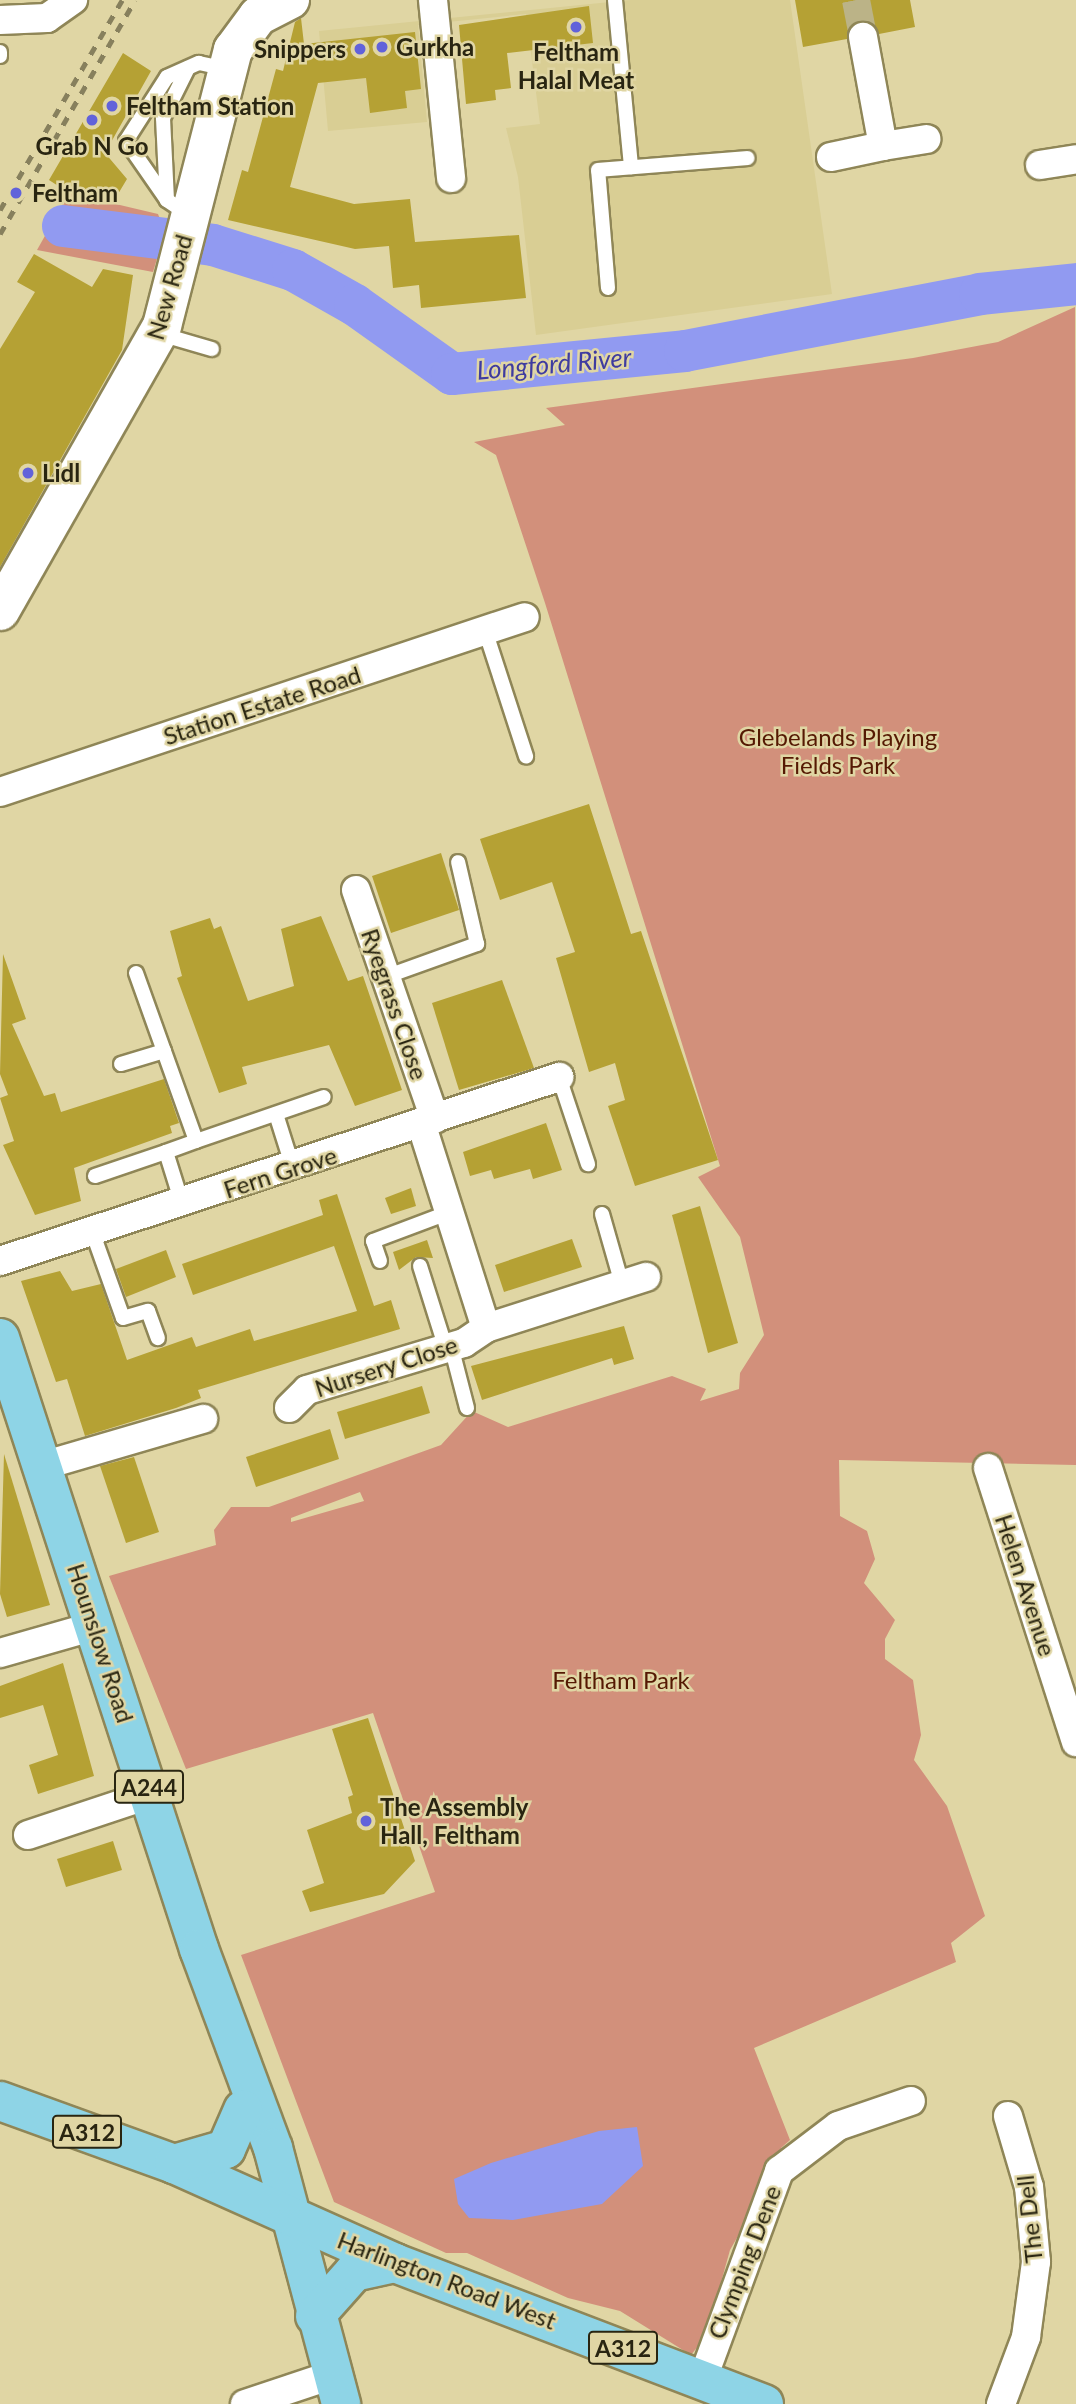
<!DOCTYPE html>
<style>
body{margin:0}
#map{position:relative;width:1076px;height:2404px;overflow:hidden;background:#e0d6a4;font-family:Lato,sans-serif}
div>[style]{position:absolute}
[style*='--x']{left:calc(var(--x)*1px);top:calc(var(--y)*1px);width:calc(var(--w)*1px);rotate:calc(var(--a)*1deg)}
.built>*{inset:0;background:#d9ce94}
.green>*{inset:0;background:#d2907b}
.water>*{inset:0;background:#919af1}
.river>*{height:42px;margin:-21px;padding:0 21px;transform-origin:21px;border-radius:21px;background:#919af1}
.building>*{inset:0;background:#b5a134}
.street-tunnel>*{height:28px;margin-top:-14px;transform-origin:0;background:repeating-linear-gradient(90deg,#bbb387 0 28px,transparent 0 42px)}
.roads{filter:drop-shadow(2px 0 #8f8657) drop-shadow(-2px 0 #8f8657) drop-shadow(0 2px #8f8657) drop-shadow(0 -2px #8f8657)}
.lane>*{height:14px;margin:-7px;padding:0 7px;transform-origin:7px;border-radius:7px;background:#fff}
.street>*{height:28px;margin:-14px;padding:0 14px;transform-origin:14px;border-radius:14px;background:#fff}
.secondary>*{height:38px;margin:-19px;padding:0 19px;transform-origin:19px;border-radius:19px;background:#fff}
.primary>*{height:38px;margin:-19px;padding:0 19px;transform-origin:19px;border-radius:19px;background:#8ed4e6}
.rail>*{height:5px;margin-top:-2.5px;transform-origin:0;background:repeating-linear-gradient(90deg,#87805d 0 9px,transparent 0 18px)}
.dots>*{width:19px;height:19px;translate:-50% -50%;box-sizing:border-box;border:4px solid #e0d6a4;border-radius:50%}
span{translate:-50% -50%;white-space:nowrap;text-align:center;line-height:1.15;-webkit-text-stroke:5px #e0d6a4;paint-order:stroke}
.shield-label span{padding:2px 5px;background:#e0d6a4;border:2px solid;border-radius:5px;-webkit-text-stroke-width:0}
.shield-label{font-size:23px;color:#292511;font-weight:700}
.poi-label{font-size:24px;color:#292511;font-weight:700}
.left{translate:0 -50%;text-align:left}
.right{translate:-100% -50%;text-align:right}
.street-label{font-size:24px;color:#292511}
.park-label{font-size:24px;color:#551903}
.water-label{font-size:26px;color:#3e3ba0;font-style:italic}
</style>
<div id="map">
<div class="built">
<div style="clip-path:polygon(630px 0,790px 0,832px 294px,536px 335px,518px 177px,506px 128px,540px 124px,526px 14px,418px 25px,427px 122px,328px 131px,319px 31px)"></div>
</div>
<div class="green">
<div style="clip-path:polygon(69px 193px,158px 214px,165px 232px,153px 272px,37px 250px)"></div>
<div style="clip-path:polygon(evenodd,1075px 307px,1076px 1465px,839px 1460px,840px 1516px,867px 1531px,875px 1559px,864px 1583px,895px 1620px,885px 1639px,885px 1659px,913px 1680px,921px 1735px,914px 1760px,947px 1806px,985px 1916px,951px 1943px,956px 1962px,754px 2048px,790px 2140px,781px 2148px,793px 2171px,751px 2213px,730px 2250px,706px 2336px,691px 2355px,620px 2311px,568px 2298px,467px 2253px,446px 2253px,334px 2202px,241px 1955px,435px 1892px,373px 1713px,186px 1769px,109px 1576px,216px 1545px,214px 1530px,231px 1507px,269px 1507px,441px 1445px,472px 1411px,508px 1427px,672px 1376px,706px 1389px,700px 1401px,739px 1389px,740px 1373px,764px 1335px,740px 1237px,698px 1177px,720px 1166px,545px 603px,496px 455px,474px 442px,565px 425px,546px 408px,913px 358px,998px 342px,1075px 307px,360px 1492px,364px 1501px,291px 1522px,291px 1518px,360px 1492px)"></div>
</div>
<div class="water">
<div style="clip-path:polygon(637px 2127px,643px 2166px,602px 2204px,513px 2220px,469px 2218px,458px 2204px,454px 2179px,491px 2163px,599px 2131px)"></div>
</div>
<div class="river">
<div style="--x:63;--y:226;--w:151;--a:7.2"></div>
<div style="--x:213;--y:245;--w:84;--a:17.4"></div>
<div style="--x:293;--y:270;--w:71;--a:29.4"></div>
<div style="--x:355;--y:305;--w:119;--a:35.4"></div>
<div style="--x:452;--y:374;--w:234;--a:-5.6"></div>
<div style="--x:685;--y:351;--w:300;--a:-10.9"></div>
<div style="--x:980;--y:294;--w:97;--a:-5.9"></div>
</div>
<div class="building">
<div style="clip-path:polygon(795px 0,910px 0,915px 27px,879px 34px,861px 21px,847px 39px,803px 47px)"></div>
<div style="clip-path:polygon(589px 6px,593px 43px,507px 53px,511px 88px,495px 90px,496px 100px,466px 104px,459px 25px)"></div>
<div style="clip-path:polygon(301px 18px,304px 44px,415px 32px,421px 89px,405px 91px,407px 108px,370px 113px,366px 78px,318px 83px,290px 187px,354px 204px,410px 199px,415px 242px,519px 235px,526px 298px,421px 308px,419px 285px,393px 288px,389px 246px,355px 249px,228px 220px,242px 170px,248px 172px,276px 69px,283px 71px,295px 22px)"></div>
<div style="clip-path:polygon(123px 53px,151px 71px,105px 153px,127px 179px,112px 204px,69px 193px,49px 180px)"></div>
<div style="clip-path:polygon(34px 254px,92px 287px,103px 269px,133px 275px,122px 350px,0 567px,0 349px,35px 292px,17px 282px)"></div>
<div style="clip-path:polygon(589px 804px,631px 934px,641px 931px,718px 1160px,635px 1186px,608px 1106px,625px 1100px,615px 1063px,589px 1072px,556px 958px,575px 952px,552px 882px,500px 900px,480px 839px)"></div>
<div style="clip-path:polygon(441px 853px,459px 910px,391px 933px,372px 876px)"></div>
<div style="clip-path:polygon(321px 916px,348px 981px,363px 976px,402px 1090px,355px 1106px,329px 1045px,242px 1067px,247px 1084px,219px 1093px,177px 978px,182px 976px,170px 931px,210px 918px,214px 929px,221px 926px,248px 1001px,294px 986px,281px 929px)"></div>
<div style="clip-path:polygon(3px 954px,26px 1019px,12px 1024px,44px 1096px,55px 1093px,61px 1112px,164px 1079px,179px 1123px,170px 1126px,172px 1133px,74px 1168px,81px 1201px,35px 1215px,3px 1145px,14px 1141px,0 1098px,8px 1095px,0 1074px)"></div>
<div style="clip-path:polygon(502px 980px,534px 1068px,459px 1090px,432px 1003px)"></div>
<div style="clip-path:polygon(546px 1123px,562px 1170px,533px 1179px,530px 1169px,494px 1179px,491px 1170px,470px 1176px,463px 1152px)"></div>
<div style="clip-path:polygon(411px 1188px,416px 1206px,391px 1214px,385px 1198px)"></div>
<div style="clip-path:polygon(337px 1194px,374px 1306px,391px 1300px,400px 1329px,198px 1390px,201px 1398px,176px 1408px,85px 1436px,67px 1379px,56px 1382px,21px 1281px,60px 1271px,72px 1291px,101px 1284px,127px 1360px,192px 1337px,196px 1347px,250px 1329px,254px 1341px,357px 1311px,334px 1246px,193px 1295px,182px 1264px,323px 1215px,319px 1200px)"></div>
<div style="clip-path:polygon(700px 1206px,738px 1343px,708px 1353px,672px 1215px)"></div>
<div style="clip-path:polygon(572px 1239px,582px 1267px,504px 1292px,495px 1265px)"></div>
<div style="clip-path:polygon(427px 1240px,433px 1258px,416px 1257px,399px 1270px,393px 1252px)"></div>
<div style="clip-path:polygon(166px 1250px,176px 1277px,126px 1297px,116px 1269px)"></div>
<div style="clip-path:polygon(624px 1326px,634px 1359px,614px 1365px,612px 1358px,482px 1400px,471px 1366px)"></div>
<div style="clip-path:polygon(422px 1386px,430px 1413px,345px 1439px,337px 1412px)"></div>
<div style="clip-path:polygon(330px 1429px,339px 1459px,256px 1487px,246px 1457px)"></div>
<div style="clip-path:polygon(4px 1454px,50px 1605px,7px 1617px,0 1594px)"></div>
<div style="clip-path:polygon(134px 1457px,159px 1532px,126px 1543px,100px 1466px)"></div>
<div style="clip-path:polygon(63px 1663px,94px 1776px,38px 1794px,29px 1765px,58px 1755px,43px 1705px,0 1718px,0 1686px)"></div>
<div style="clip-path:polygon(368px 1718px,415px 1861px,384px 1894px,310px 1912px,302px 1891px,324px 1883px,307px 1830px,352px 1813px,348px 1797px,353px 1795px,332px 1729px)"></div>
<div style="clip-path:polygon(113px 1841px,122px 1870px,66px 1887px,57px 1859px)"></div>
</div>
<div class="street-tunnel">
<div style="--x:856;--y:0;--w:38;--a:79"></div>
</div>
<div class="roads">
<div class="lane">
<div style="--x:615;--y:0;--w:168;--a:84.5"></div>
<div style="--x:0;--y:52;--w:4;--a:90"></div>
<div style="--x:167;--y:200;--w:82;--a:-92.8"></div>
<div style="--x:163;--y:118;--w:56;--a:-63.4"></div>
<div style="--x:189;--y:215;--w:27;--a:-146"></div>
<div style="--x:167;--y:200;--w:72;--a:-124.8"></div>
<div style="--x:126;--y:141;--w:76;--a:-57.4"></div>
<div style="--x:167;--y:77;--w:35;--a:-24"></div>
<div style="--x:199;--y:63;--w:29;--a:12"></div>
<div style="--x:608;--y:288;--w:118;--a:-94.8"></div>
<div style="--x:598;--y:170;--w:150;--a:-4.6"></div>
<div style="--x:160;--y:334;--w:54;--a:16.1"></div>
<div style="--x:485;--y:630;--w:133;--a:72"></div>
<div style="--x:136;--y:973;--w:178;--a:70.3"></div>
<div style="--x:196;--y:1141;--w:32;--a:160"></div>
<div style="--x:166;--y:1152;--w:53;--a:72.6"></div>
<div style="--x:385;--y:977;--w:98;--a:-19.7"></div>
<div style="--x:477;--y:944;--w:84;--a:-103"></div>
<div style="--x:121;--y:1064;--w:45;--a:-16.8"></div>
<div style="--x:559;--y:1077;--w:92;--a:71.6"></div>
<div style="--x:276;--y:1114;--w:57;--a:72.5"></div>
<div style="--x:196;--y:1141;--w:135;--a:-19"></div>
<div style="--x:95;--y:1176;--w:75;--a:-18.7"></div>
<div style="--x:602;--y:1214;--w:73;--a:74.1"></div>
<div style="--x:92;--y:1231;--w:92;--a:70.4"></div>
<div style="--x:123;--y:1318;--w:26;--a:-16"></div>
<div style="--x:148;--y:1311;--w:29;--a:70"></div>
<div style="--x:380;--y:1261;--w:21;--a:-109"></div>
<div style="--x:373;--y:1241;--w:82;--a:-20.6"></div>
<div style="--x:420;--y:1266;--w:84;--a:72.6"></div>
<div style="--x:451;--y:1346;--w:64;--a:75.5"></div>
</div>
<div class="street">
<div style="--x:433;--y:0;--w:179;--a:84.2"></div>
<div style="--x:0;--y:20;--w:47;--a:-2.4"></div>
<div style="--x:47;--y:18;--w:32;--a:-35"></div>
<div style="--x:883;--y:146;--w:44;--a:-9.2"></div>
<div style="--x:831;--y:157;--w:53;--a:-11.9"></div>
<div style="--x:883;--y:146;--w:111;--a:-100.4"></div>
<div style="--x:1040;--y:165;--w:36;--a:-9"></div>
<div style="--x:0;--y:792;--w:553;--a:-18.43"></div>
<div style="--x:356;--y:890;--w:242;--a:71"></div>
<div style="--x:421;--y:1123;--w:215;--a:72.4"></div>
<div style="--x:0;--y:1261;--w:589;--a:-18.22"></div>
<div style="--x:289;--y:1408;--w:25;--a:-45"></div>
<div style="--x:307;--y:1390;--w:164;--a:-16.7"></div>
<div style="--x:464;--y:1343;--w:27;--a:-34"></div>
<div style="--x:486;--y:1328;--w:168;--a:-17.7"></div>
<div style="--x:42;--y:1466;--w:168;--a:-16.3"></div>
<div style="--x:988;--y:1468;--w:288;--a:72.2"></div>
<div style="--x:0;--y:1653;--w:99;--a:-15.9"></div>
<div style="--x:28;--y:1835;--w:130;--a:-18.4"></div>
<div style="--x:703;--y:2378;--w:221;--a:-69.8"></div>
<div style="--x:779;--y:2171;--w:74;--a:-37.3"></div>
<div style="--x:838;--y:2126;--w:77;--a:-18.9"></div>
<div style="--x:245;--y:2404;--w:92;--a:-18.4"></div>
<div style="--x:1001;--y:2404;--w:72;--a:-69.5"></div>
<div style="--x:1026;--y:2337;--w:76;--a:-82.4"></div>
<div style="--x:1036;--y:2262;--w:75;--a:-95.3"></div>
<div style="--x:1029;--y:2187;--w:74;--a:-106.5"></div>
</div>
<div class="secondary">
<div style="--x:0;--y:611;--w:328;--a:-60.4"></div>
<div style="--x:162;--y:326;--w:285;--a:-75.6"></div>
<div style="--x:233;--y:50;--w:42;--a:-53.7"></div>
<div style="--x:258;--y:16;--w:36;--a:-27"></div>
</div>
<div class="primary">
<div style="--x:0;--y:1338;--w:643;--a:71.96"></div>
<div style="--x:199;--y:1949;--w:212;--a:69.6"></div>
<div style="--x:273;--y:2148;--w:265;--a:75.1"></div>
<div style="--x:0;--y:2101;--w:185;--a:19.9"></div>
<div style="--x:174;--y:2164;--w:242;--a:24.1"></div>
<div style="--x:395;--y:2263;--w:395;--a:20.9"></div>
<div style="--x:174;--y:2164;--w:54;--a:-16.1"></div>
<div style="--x:226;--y:2149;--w:43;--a:-66.4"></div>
<div style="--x:315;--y:2316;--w:59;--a:-48.4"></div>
<div style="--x:354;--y:2272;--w:42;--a:-12.4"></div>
</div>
</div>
<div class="rail">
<div style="--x:0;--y:210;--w:243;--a:-59.8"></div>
<div style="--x:0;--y:234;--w:270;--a:-60"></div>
</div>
<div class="dots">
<div style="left:576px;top:27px;background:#6162da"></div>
<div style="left:382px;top:47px;background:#6162da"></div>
<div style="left:360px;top:49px;background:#6162da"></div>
<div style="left:112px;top:106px;background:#6162da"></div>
<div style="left:92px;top:120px;background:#6162da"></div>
<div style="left:16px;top:193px;background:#6162da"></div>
<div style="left:28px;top:473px;background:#6162da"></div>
<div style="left:366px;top:1821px;background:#6162da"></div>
</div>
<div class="shield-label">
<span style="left:149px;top:1787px">A244</span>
<span style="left:87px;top:2132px">A312</span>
<span style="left:623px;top:2348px">A312</span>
</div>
<div class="poi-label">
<span class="left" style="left:396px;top:47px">Gurkha</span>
<span class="right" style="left:346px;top:49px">Snippers</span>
<span style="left:576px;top:66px">Feltham<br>Halal Meat</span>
<span class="left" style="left:126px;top:106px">Feltham Station</span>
<span style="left:92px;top:146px">Grab N Go</span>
<span class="left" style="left:32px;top:193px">Feltham</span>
<span class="left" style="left:42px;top:473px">Lidl</span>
<span class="left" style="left:380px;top:1821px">The Assembly<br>Hall, Feltham</span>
</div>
<div class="street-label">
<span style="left:169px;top:287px;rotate:-74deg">New Road</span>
<span style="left:262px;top:705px;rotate:-18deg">Station Estate Road</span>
<span style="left:395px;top:1004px;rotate:71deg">Ryegrass Close</span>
<span style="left:280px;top:1172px;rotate:-18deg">Fern Grove</span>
<span style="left:386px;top:1366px;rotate:-18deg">Nursery Close</span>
<span style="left:1026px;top:1585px;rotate:72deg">Helen Avenue</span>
<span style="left:101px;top:1643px;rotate:72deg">Hounslow Road</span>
<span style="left:1029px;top:2219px;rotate:-96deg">The Dell</span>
<span style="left:744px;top:2262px;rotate:-69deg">Clymping Dene</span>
<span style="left:447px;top:2280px;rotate:21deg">Harlington Road West</span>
</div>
<div class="park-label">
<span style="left:838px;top:751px">Glebelands Playing<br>Fields Park</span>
<span style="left:621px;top:1680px">Feltham Park</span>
</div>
<div class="water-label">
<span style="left:554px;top:364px;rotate:-5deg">Longford River</span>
</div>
</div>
